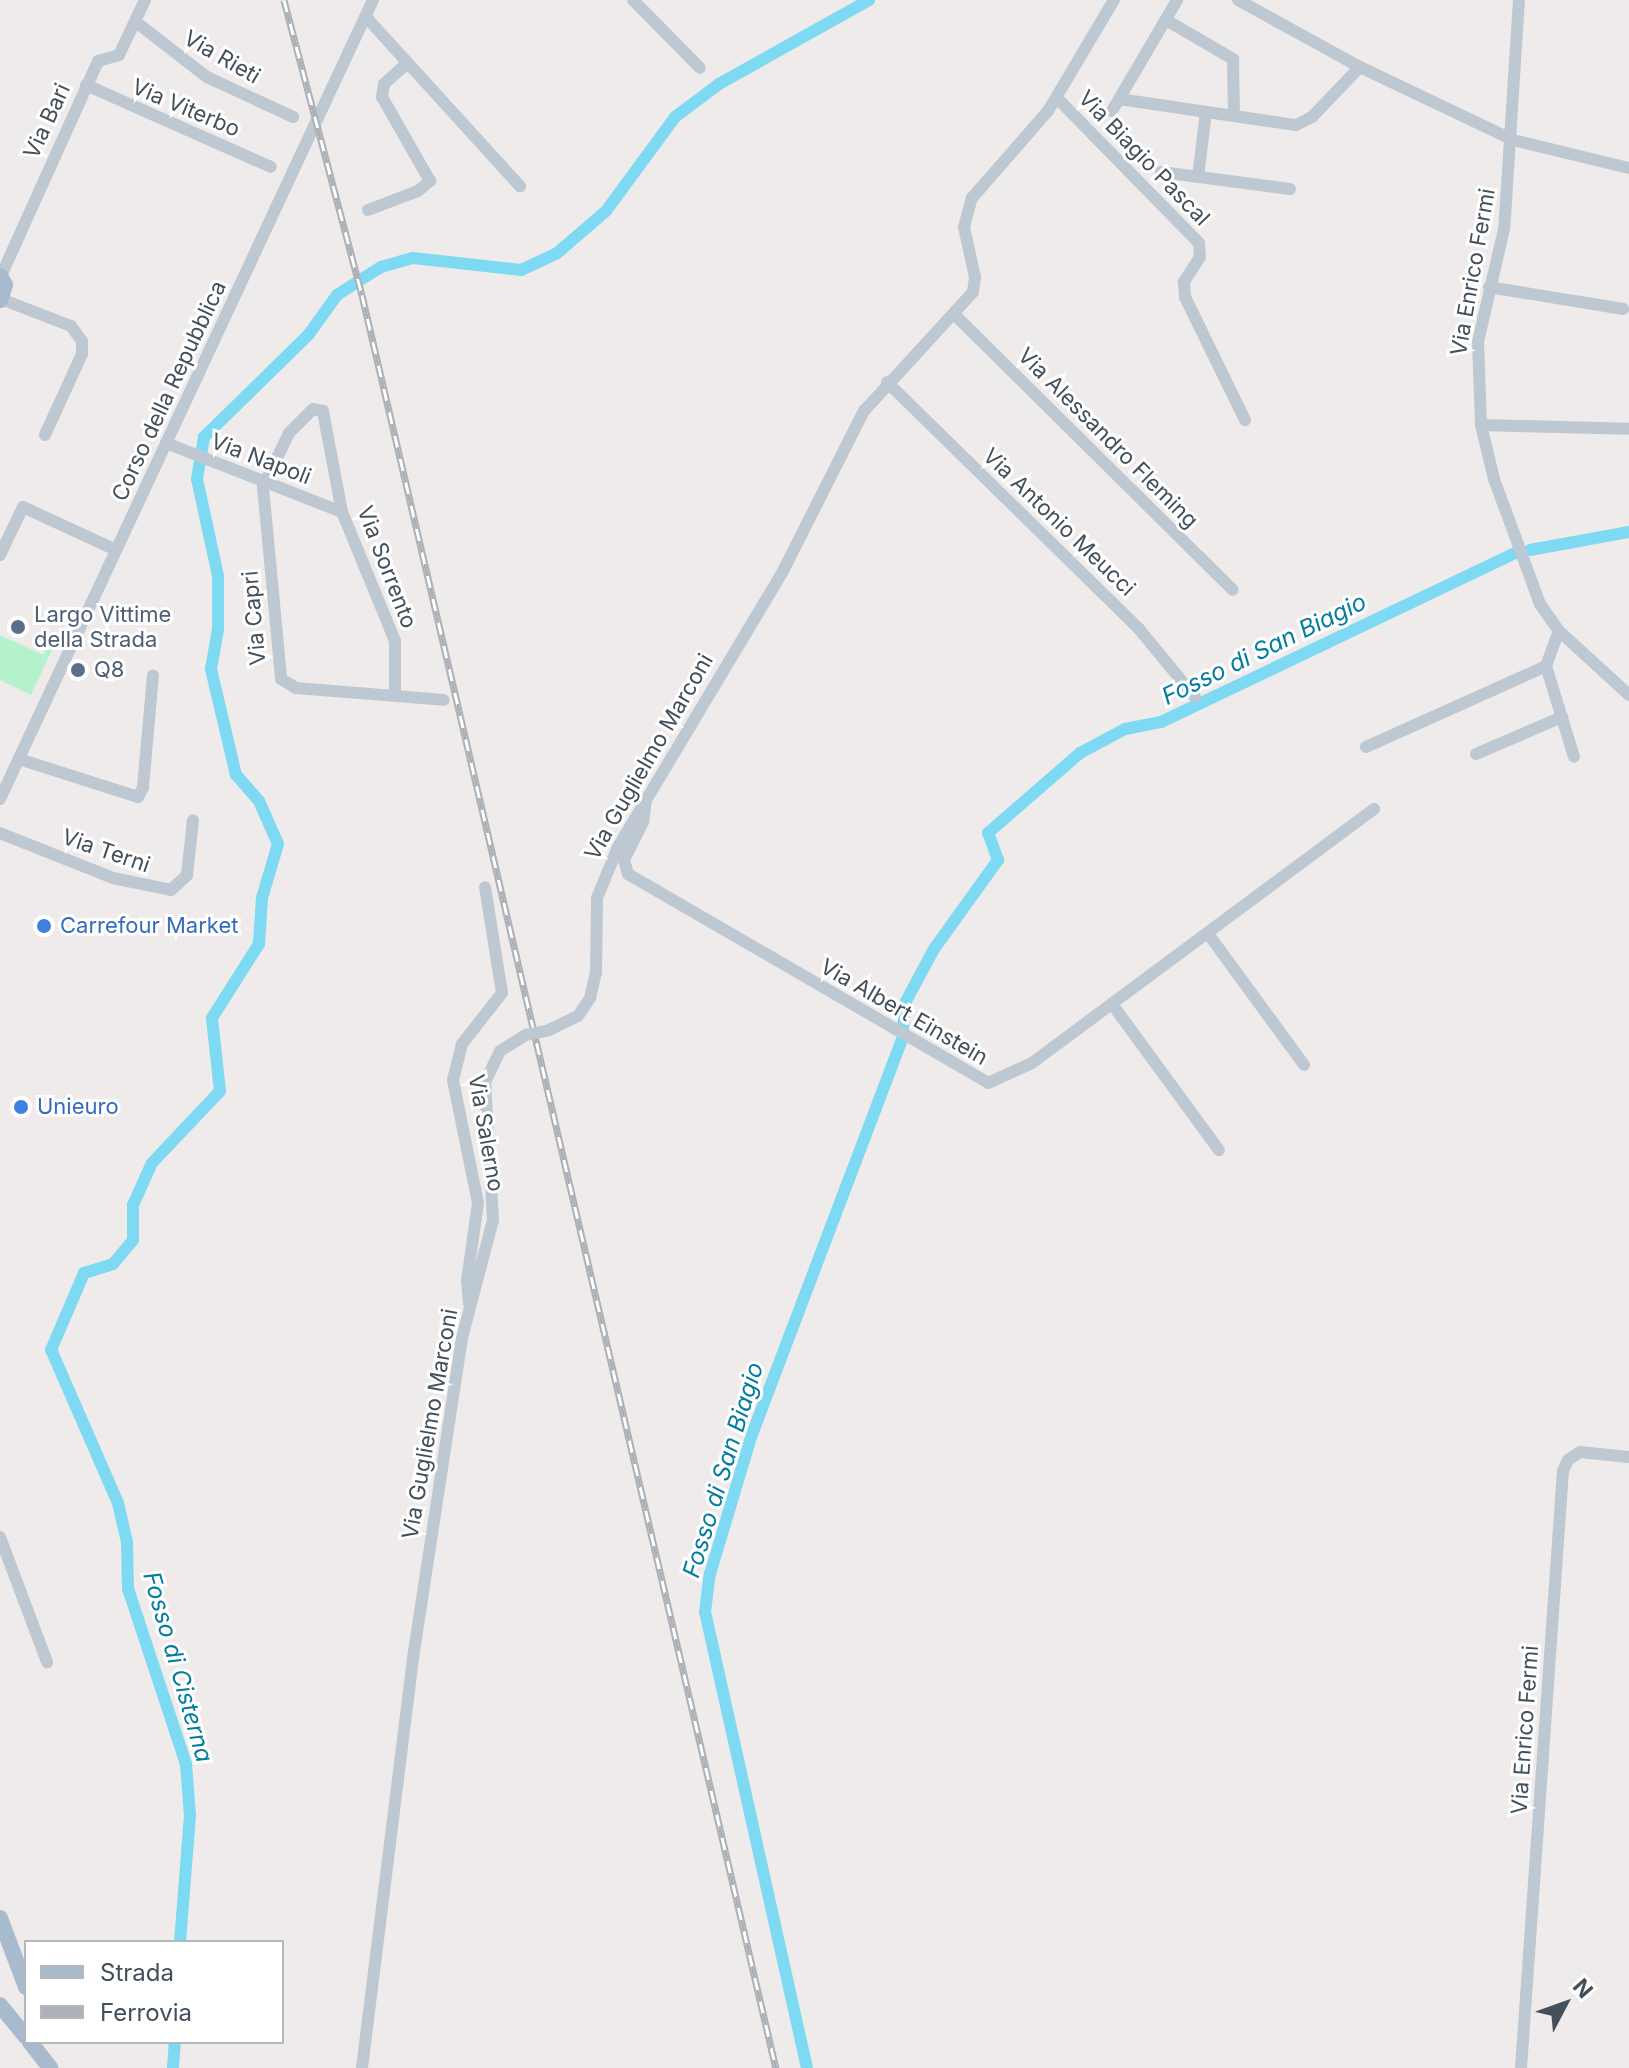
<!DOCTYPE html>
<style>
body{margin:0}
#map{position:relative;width:1629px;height:2068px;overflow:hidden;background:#efebeb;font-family:Inter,sans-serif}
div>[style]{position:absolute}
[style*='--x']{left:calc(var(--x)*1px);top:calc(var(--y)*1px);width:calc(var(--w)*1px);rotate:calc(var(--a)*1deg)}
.green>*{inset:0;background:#b4f2cc}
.canal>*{height:12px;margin:-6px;padding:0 6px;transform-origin:6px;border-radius:6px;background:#7ed9f2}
.minor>*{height:12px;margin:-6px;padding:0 6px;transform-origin:6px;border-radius:6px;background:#bdc8d3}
.major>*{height:16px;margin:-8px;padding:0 8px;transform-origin:8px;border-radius:8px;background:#a8bbce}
.rail>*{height:7px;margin-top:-3.5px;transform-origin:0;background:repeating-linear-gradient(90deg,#fff 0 12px,#adb1b7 0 24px);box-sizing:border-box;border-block:2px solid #adb1b7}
.minor-bridge>*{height:12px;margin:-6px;padding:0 6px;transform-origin:6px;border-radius:6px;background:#bdc8d3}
.dots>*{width:22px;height:22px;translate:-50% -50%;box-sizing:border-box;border:4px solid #fff;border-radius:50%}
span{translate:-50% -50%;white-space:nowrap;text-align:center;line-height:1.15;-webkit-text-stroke:6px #fff;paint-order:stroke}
.street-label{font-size:22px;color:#434f5a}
.service-label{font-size:22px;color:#4e5e75}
.left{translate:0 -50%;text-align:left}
.shop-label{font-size:22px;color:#366cbe}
.water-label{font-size:24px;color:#037d9f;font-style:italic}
.legend{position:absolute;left:24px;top:1940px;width:260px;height:104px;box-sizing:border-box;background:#fff;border:2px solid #b4b9bd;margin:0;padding:10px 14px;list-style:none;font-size:24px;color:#434f5a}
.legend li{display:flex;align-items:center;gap:16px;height:40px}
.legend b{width:40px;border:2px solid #b4b9bd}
.north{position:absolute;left:1525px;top:1964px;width:80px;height:80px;-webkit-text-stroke:6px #fff;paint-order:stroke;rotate:49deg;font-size:22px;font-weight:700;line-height:32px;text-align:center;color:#434f5a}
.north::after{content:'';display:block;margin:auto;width:28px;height:36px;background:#434f5a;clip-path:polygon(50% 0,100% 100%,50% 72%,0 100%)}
</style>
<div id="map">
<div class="green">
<div style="clip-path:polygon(0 635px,43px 655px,47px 648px,52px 650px,31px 695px,0 680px)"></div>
</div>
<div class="canal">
<div style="--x:1530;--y:550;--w:101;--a:-10.3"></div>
<div style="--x:903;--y:1028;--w:25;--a:-85"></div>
<div style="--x:905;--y:1003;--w:61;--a:-61.8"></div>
<div style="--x:934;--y:949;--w:110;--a:-54.3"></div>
<div style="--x:998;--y:860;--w:29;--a:-110"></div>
<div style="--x:988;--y:833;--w:122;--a:-41"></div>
<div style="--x:1080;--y:753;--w:51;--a:-28.1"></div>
<div style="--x:1125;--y:729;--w:37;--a:-11"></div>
<div style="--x:1161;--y:722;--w:395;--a:-25.5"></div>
<div style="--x:180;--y:1942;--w:126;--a:-85.5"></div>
<div style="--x:190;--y:1816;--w:52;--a:-94.4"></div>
<div style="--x:186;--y:1764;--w:184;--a:-108.3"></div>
<div style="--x:128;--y:1589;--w:47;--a:-91.2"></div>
<div style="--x:127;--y:1542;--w:40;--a:-103"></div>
<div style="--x:118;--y:1503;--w:167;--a:-113.6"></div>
<div style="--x:51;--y:1350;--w:84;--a:-66.8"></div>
<div style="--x:84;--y:1273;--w:30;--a:-17"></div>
<div style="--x:113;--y:1264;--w:31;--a:-50"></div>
<div style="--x:133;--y:1240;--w:35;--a:-90"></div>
<div style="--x:133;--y:1205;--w:46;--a:-65.7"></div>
<div style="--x:152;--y:1163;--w:99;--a:-46.6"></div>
<div style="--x:220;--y:1091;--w:73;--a:-96.3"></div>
<div style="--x:212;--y:1018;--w:88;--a:-57.6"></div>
<div style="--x:259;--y:944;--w:46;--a:-86.3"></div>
<div style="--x:262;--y:898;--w:56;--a:-73.5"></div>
<div style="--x:278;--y:844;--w:47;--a:-113.8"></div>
<div style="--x:259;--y:801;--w:35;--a:-131"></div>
<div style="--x:236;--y:775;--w:109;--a:-103.3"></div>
<div style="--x:211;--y:669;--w:40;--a:-80"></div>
<div style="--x:218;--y:630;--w:54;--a:-90"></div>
<div style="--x:218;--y:576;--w:99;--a:-102.2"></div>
<div style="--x:197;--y:479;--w:43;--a:-80.5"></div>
<div style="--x:204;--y:437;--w:147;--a:-44.4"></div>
<div style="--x:309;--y:334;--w:48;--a:-54.3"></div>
<div style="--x:337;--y:295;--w:52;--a:-32.5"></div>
<div style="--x:381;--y:267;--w:33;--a:-16"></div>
<div style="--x:413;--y:258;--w:109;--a:6.3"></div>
<div style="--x:521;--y:270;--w:38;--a:-25"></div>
<div style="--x:556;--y:254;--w:66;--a:-40.7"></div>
<div style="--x:606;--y:211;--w:117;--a:-53.7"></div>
<div style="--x:675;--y:117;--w:55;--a:-36.9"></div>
<div style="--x:719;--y:84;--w:172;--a:-29.2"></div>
<div style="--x:173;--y:2068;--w:26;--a:-86"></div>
<div style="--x:807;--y:2068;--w:467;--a:-102.6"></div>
<div style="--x:705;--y:1612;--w:38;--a:-83"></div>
<div style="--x:710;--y:1574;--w:143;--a:-73.3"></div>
<div style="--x:751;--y:1437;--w:425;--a:-69.2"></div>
</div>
<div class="minor">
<div style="--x:633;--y:0;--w:95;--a:45.4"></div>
<div style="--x:1238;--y:0;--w:139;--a:28.8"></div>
<div style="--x:1360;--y:67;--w:170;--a:25.5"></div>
<div style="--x:1513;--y:140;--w:119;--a:13.6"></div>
<div style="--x:1519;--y:0;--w:229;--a:93.7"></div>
<div style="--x:1504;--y:229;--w:116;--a:103"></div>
<div style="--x:1478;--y:342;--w:83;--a:87.9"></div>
<div style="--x:1481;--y:425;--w:56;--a:76.5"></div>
<div style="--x:1494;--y:479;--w:133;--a:69.8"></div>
<div style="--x:1540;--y:604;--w:33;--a:55"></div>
<div style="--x:1559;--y:631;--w:95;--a:42.4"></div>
<div style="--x:366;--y:17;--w:229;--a:47.7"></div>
<div style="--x:1166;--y:20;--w:78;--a:30.2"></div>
<div style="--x:1233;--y:59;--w:57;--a:89"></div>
<div style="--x:136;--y:22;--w:90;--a:37.8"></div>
<div style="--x:207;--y:77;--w:95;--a:24.9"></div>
<div style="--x:86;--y:85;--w:202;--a:23.9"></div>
<div style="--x:1057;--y:98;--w:203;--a:45.6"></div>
<div style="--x:1199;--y:243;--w:14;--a:86"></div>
<div style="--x:1200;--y:257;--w:30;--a:123"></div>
<div style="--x:1184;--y:282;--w:15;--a:86"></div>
<div style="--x:1185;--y:297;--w:137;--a:64"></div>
<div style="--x:1119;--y:99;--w:179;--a:8.4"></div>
<div style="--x:1296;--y:125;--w:18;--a:-27"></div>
<div style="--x:1312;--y:117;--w:69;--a:-46.2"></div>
<div style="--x:1112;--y:111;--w:129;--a:-59.6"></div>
<div style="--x:1161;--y:172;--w:130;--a:7.5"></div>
<div style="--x:1198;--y:177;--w:65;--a:-83"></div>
<div style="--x:368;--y:210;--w:53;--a:-20.8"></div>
<div style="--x:418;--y:191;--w:16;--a:-40"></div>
<div style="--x:430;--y:181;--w:97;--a:-119.7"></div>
<div style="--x:382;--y:97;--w:13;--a:-81"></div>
<div style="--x:384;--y:84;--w:31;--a:-42"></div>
<div style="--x:1;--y:276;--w:236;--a:-65.7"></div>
<div style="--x:98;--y:61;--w:22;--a:-16"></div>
<div style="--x:119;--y:55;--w:61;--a:-64.7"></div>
<div style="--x:1489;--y:287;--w:136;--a:9.3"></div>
<div style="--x:1;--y:299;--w:75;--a:21.1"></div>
<div style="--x:71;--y:326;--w:19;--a:54"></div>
<div style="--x:82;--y:341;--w:13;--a:90"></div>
<div style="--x:82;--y:354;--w:89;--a:114.6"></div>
<div style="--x:954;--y:314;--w:392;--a:44.7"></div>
<div style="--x:887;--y:382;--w:353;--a:44.4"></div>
<div style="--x:1139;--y:629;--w:88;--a:50.5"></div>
<div style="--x:1481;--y:425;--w:148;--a:1.5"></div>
<div style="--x:166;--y:443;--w:189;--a:21.4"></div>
<div style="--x:0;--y:555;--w:53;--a:-64.4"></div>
<div style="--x:23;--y:507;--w:102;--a:24.8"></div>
<div style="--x:1546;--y:666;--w:95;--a:72.9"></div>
<div style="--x:395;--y:693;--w:52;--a:-90"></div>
<div style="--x:395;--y:641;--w:139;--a:-112.3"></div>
<div style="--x:342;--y:512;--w:103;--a:-100.7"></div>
<div style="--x:323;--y:411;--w:10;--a:-169"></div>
<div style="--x:313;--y:409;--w:34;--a:135"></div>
<div style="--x:289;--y:433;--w:60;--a:115.7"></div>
<div style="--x:263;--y:487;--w:193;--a:84.6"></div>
<div style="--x:281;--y:679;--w:17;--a:31"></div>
<div style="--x:296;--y:688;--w:148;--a:4.6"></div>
<div style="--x:1366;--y:747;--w:197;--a:-24.2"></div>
<div style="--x:1546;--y:666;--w:37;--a:-70"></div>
<div style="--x:1476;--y:754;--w:94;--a:-23.3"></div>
<div style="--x:19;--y:759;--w:125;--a:17.7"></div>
<div style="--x:138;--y:797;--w:11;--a:-63"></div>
<div style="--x:143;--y:787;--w:112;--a:-84.9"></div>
<div style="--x:0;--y:799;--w:882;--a:-64.98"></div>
<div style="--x:646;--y:799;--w:23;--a:97"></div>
<div style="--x:643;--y:822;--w:42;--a:116.6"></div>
<div style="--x:624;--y:860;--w:15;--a:74"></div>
<div style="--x:628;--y:874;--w:416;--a:30.1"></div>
<div style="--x:988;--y:1083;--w:48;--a:-24.4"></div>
<div style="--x:1032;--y:1063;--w:426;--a:-36.6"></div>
<div style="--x:0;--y:833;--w:122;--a:21.7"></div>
<div style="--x:113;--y:878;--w:59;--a:11.7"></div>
<div style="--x:171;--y:890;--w:22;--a:-43"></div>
<div style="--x:187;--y:875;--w:55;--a:-83.8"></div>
<div style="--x:1209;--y:935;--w:161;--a:53.8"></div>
<div style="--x:1112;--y:1004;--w:181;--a:53.8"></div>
<div style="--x:549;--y:1030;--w:32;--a:-26"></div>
<div style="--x:578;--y:1016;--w:22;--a:-56"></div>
<div style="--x:590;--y:998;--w:26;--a:-77"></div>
<div style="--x:596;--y:973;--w:75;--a:-89.2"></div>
<div style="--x:597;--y:898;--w:55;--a:-67.6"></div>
<div style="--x:618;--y:847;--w:319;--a:-59.1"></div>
<div style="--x:782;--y:573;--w:182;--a:-63.2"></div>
<div style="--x:864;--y:411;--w:161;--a:-47.5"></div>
<div style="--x:973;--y:292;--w:15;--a:-82"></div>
<div style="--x:975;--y:277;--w:51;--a:-102.4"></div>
<div style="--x:964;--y:227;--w:30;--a:-75"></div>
<div style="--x:972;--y:198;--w:116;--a:-48.9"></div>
<div style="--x:1048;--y:111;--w:129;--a:-59.3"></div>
<div style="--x:469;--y:1304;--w:23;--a:-95"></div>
<div style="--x:467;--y:1281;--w:79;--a:-82"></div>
<div style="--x:478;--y:1203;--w:126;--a:-101.5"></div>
<div style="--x:453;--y:1080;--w:37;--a:-76"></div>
<div style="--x:462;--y:1044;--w:65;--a:-51.9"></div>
<div style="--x:502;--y:993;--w:107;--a:-99.1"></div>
<div style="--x:0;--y:1537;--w:134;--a:69.4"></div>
<div style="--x:362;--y:2068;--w:413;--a:-82.9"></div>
<div style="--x:413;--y:1658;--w:324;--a:-81.3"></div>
<div style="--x:462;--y:1338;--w:122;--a:-75.3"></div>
<div style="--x:493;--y:1220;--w:138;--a:-93.3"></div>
<div style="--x:485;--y:1082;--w:34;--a:-64"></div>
<div style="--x:500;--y:1051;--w:31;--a:-32"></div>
<div style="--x:1521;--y:2068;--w:598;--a:-85.98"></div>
<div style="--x:1563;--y:1471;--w:12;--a:-66"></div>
<div style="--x:1568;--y:1460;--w:14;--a:-34"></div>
<div style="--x:1580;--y:1452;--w:49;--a:5.8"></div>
</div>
<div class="major">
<div style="--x:0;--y:276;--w:10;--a:61"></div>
<div style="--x:5;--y:285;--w:16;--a:108"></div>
<div style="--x:0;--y:1918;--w:74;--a:69.4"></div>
<div style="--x:0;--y:2005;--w:41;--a:50.9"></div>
<div style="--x:30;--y:2042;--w:33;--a:52"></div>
</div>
<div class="rail">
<div style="--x:284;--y:0;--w:305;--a:75.2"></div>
<div style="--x:362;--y:295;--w:1821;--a:76.86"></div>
</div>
<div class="minor-bridge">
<div style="--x:526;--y:1035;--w:24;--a:-12"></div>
</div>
<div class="dots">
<div style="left:18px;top:627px;background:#5c6f8a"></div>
<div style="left:78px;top:670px;background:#5c6f8a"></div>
<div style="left:44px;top:926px;background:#3f7fe0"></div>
<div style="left:21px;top:1107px;background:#3f7fe0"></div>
</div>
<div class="street-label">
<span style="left:222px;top:57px;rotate:30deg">Via Rieti</span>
<span style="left:186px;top:108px;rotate:23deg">Via Viterbo</span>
<span style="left:47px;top:121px;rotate:-65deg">Via Bari</span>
<span style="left:1144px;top:158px;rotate:46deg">Via Biagio Pascal</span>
<span style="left:1473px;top:272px;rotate:-80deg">Via Enrico Fermi</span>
<span style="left:169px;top:391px;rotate:-65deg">Corso della Repubblica</span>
<span style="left:1108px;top:438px;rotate:45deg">Via Alessandro Fleming</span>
<span style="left:261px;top:459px;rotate:21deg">Via Napoli</span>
<span style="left:1059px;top:522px;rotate:44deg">Via Antonio Meucci</span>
<span style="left:387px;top:567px;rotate:69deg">Via Sorrento</span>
<span style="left:254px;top:618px;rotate:-95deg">Via Capri</span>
<span style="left:649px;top:757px;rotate:-60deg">Via Guglielmo Marconi</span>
<span style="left:106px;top:851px;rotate:19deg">Via Terni</span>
<span style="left:904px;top:1012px;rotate:30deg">Via Albert Einstein</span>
<span style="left:486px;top:1133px;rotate:80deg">Via Salerno</span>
<span style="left:430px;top:1424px;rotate:-80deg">Via Guglielmo Marconi</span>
<span style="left:1525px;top:1730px;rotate:-86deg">Via Enrico Fermi</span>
</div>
<div class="service-label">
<span class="left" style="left:34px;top:627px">Largo Vittime<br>della Strada</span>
<span class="left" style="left:94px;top:670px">Q8</span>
</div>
<div class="shop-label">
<span class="left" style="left:60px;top:926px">Carrefour Market</span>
<span class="left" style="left:37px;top:1107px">Unieuro</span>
</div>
<div class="water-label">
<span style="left:1264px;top:649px;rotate:-26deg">Fosso di San Biagio</span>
<span style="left:723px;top:1470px;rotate:-73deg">Fosso di San Biagio</span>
<span style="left:178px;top:1667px;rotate:74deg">Fosso di Cisterna</span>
</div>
<ul class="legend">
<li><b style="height:10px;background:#a8bbce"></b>Strada</li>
<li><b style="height:10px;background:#adb1b7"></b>Ferrovia</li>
</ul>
<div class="north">N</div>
</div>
